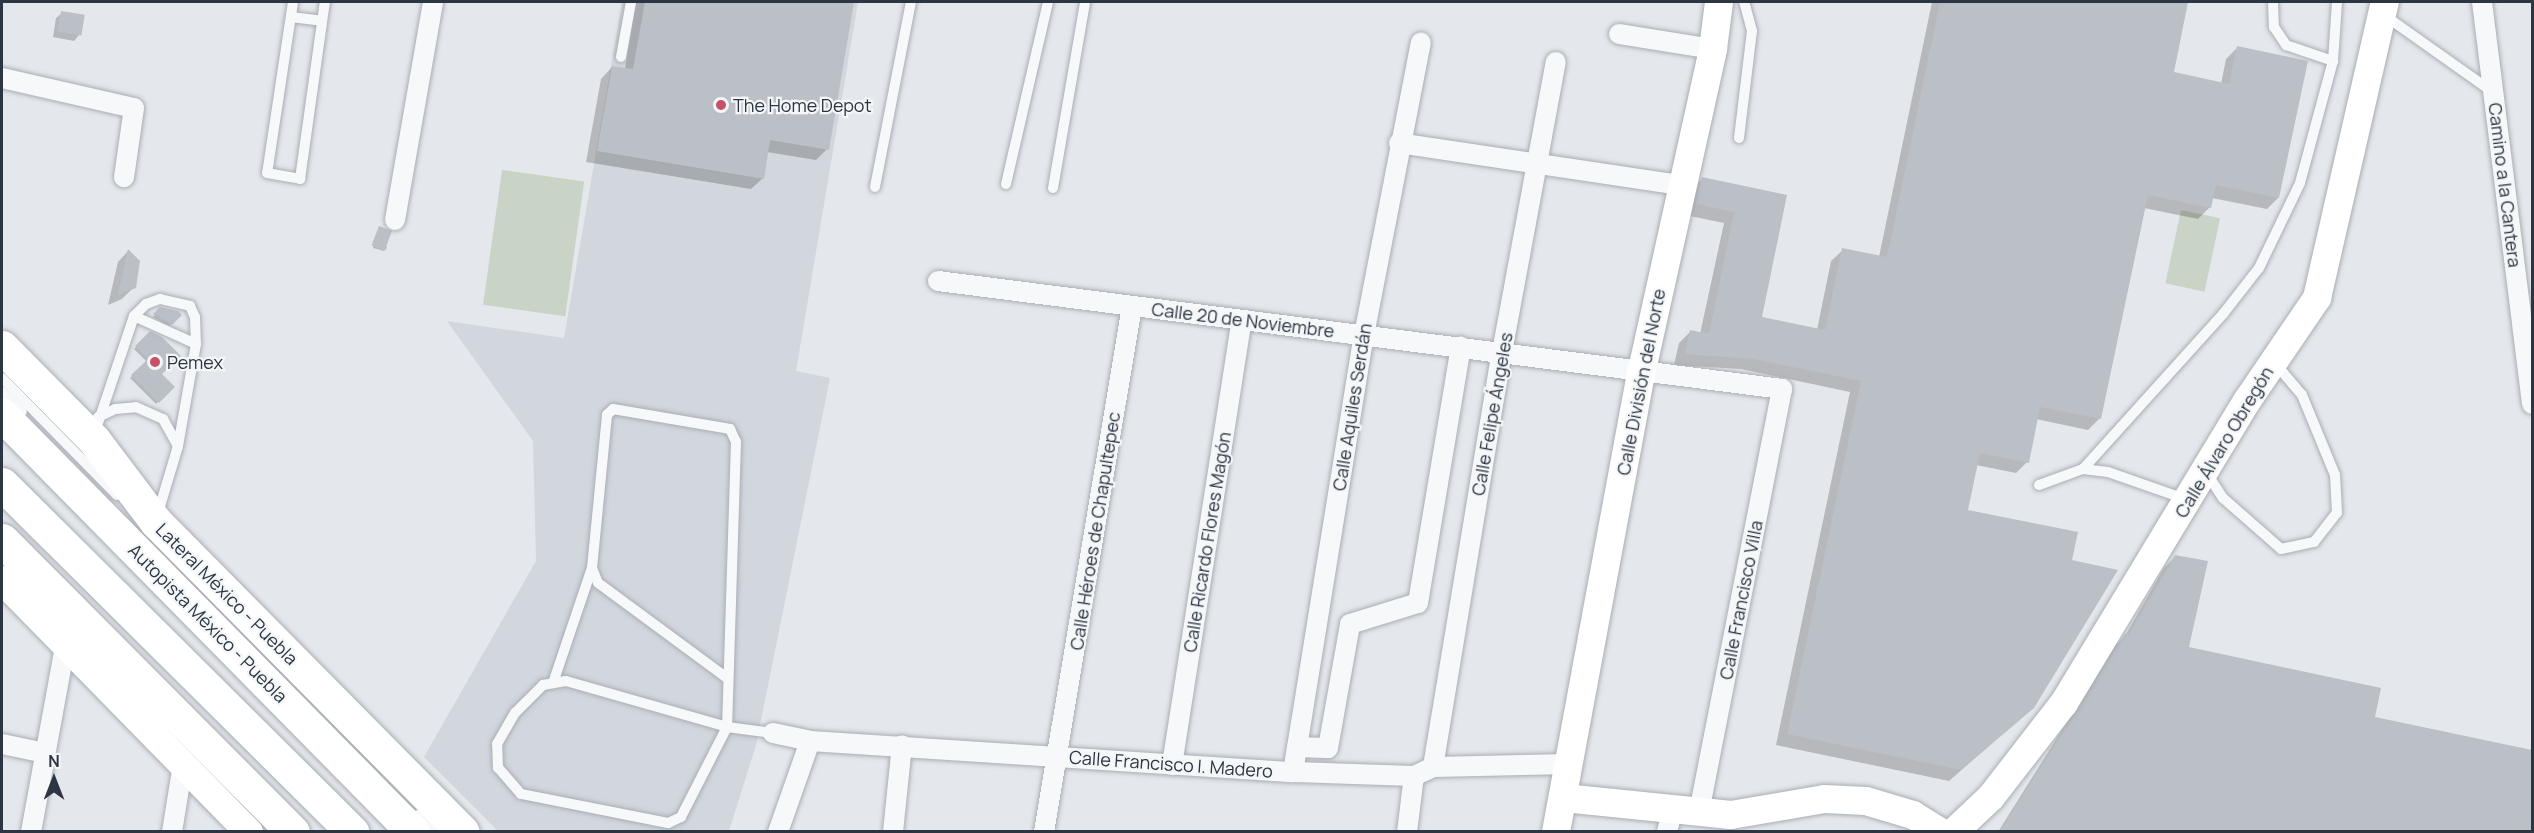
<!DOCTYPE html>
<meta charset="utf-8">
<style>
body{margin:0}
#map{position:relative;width:2534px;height:833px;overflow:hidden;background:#e4e7eb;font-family:Manrope,sans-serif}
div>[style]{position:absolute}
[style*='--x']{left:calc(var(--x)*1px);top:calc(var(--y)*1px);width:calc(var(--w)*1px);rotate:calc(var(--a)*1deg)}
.built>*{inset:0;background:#d2d6dd}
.green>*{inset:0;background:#cad4c6;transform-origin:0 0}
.shadow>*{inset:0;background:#0003}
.building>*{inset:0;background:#bbc0c7;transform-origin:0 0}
.roads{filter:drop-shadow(0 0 2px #a9aeb5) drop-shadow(0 0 2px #a9aeb5)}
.lane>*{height:10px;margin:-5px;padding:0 5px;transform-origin:5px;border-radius:5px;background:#f7f8f9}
.street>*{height:20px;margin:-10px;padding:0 10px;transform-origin:10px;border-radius:10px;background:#f7f8f9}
.secondary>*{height:28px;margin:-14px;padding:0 14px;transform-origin:14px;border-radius:14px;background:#fff}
.highway>*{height:33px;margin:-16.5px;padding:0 16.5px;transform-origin:16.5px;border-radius:16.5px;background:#fff}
.dots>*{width:16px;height:16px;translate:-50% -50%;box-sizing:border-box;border:3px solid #f4f6f8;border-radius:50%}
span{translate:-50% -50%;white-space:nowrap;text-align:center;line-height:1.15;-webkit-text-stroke:4.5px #f4f6f8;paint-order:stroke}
.poi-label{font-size:18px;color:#2c3542}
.left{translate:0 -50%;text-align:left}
.street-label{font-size:18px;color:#2c3542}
.frame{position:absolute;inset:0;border:3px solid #2c3542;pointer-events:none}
.north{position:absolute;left:24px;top:749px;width:60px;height:60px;-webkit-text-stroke:4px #f4f6f8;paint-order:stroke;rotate:0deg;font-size:16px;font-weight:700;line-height:24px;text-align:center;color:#2c3542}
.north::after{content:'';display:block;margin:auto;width:21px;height:27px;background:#2c3542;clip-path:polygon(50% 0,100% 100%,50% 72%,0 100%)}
</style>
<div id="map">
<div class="built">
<div style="clip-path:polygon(622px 2px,858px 2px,796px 371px,830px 378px,756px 745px,729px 831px,498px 831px,424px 757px,536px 561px,533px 441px,447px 321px,564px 338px)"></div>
</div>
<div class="green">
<div style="left:502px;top:170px;width:83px;height:136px;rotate:8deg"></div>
<div style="left:2181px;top:210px;width:40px;height:75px;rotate:12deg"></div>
</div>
<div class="shadow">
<div style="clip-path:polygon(636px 2px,852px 2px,827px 149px,816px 160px,767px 152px,763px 178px,751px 189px,586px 162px,601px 79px,612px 67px,625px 69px)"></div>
<div style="clip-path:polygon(1932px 2px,2187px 2px,2172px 73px,2221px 84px,2226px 59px,2237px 48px,2278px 198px,2267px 209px,2212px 198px,2210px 207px,2198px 219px,2144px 208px,2099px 419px,2088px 430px,2036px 419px,2027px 462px,2016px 473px,1976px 465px,1966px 511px,2033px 707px,1949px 781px,1776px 745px,1850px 392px,1741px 369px,1674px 365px,1679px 343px,1690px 332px,1700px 334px,1724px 223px,1685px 215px,1691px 190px,1702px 179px,1785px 196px,1760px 318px,1817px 330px,1831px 261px,1843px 250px,1879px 257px)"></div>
<div style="clip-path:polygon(62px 13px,79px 35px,74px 41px,53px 37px,56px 18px)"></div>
<div style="clip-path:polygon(379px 227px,387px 248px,384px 251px,373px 248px)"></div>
<div style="clip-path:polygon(128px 251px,134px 287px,122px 299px,108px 305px,118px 262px)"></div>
<div style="clip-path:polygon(161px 309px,179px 316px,169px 326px,153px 317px)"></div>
<div style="clip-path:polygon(150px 333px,160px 374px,173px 387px,156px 404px,130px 378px,147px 362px,134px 349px)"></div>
<div style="clip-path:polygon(2176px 556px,2188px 648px,2373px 718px,2532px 751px,2532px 832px,1998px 832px,2114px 647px,2125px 636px,2164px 568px)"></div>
</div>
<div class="building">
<div style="clip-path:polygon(645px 2px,854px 2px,829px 150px,770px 140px,764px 179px,597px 151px,612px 66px,633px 69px)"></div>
<div style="clip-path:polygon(1940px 2px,2188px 2px,2174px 72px,2229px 84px,2237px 46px,2308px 61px,2279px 198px,2216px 185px,2211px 208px,2148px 195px,2101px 419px,2040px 407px,2029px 463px,1980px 453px,1968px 510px,2078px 532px,2072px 560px,2118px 570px,2034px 708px,1961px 770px,1787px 734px,1861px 381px,1753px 359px,1685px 354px,1690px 330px,1709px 334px,1734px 212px,1696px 204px,1702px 177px,1787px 195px,1762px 317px,1825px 330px,1842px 248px,1887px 257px)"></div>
<div style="left:61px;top:11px;width:24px;height:21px;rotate:9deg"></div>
<div style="left:379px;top:226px;width:14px;height:21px;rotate:21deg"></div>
<div style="clip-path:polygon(128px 249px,140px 261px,136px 288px,118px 295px)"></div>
<div style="clip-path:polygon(160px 307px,178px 311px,182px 315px,172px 325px,153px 314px)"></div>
<div style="clip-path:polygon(150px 331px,162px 337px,181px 356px,162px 374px,175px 387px,159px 403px,131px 375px,148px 359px,135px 346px)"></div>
<div style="clip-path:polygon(2175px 555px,2208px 561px,2189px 647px,2381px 688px,2375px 717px,2532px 750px,2532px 831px,2000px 831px,2125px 634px,2129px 634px)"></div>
</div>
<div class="roads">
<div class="lane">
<div style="--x:293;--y:2;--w:173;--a:98.6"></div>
<div style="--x:267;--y:173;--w:34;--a:10"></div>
<div style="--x:300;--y:179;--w:179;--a:-82"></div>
<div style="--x:2273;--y:2;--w:25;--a:88"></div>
<div style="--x:2274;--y:27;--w:22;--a:56"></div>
<div style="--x:2286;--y:45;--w:50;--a:18.8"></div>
<div style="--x:2384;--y:15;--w:135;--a:35.3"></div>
<div style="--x:291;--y:17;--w:31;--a:7"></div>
<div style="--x:621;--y:57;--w:56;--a:-79.7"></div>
<div style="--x:1739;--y:138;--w:108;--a:-83.1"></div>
<div style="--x:1752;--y:31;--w:30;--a:-105"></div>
<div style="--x:1006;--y:184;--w:187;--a:-77"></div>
<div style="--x:875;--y:187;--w:188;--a:-79"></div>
<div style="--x:1053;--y:188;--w:189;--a:-80.2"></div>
<div style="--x:134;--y:316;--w:68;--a:24.3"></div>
<div style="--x:2;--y:378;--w:164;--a:45.5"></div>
<div style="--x:2;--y:392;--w:28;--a:45"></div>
<div style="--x:98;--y:417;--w:19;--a:-25"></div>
<div style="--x:115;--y:409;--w:21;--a:-5"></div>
<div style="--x:136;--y:407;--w:30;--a:24"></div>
<div style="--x:163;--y:419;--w:31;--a:61"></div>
<div style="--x:95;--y:432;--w:122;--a:-71.4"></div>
<div style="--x:134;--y:316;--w:17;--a:-45"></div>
<div style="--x:146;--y:304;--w:15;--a:-20"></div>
<div style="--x:160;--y:299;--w:31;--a:13"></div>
<div style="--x:190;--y:306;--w:12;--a:66"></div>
<div style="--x:195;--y:317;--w:27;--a:88"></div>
<div style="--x:196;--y:344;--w:104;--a:100"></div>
<div style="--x:178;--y:446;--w:70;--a:106.6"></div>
<div style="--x:2083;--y:469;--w:209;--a:-47.9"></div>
<div style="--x:2223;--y:314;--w:58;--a:-52"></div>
<div style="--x:2259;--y:268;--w:94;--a:-64.2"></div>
<div style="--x:2300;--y:183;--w:126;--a:-74.9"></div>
<div style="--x:2333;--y:61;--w:59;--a:-86.1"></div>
<div style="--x:2206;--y:472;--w:31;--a:57"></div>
<div style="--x:2223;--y:498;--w:77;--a:41.3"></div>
<div style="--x:2281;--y:549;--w:34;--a:-12"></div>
<div style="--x:2314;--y:542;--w:37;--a:-52"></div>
<div style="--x:2337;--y:513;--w:38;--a:-93"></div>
<div style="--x:2335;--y:475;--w:87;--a:-112.4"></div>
<div style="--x:2302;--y:395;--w:42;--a:-130.2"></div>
<div style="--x:2039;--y:485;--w:47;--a:-20"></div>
<div style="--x:2083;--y:469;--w:25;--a:7"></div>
<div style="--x:2108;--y:472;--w:82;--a:19.3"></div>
<div style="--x:727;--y:678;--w:160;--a:-143.6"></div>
<div style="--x:598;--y:583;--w:16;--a:-112"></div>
<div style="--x:592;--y:568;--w:154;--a:-84.4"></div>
<div style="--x:607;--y:415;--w:8;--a:-45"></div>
<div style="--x:613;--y:409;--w:119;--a:9.7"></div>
<div style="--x:730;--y:429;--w:14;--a:65"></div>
<div style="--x:736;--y:442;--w:285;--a:91.8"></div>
<div style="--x:727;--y:727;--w:46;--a:7.4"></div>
<div style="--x:566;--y:681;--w:167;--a:15.9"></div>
<div style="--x:727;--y:727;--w:101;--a:117.1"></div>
<div style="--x:681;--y:817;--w:14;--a:155"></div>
<div style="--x:668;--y:823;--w:150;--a:-168.8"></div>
<div style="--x:521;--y:794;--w:35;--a:-131"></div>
<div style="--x:498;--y:768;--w:24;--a:-92"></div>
<div style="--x:497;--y:744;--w:36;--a:-60"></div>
<div style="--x:515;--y:713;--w:40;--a:-45"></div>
<div style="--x:543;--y:685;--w:23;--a:-10"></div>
<div style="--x:553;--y:683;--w:121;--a:-71.3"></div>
<div style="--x:418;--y:815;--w:23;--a:47"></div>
</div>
<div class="street">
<div style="--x:2482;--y:2;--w:405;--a:82.9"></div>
<div style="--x:1619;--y:34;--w:95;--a:9.1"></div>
<div style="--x:2;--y:78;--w:135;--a:12.8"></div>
<div style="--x:134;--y:108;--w:70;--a:98.2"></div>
<div style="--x:1399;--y:143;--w:285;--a:8.5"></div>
<div style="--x:395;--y:220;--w:221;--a:-80.1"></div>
<div style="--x:938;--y:281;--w:851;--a:7.29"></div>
<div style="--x:1782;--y:389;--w:430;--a:101.1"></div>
<div style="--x:773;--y:733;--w:38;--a:12"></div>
<div style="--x:810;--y:741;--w:484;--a:3.7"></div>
<div style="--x:1293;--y:772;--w:121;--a:1.9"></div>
<div style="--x:1414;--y:776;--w:21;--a:-25"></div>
<div style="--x:1433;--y:767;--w:135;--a:-1.3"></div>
<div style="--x:2;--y:744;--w:44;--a:11.8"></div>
<div style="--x:1297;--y:747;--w:31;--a:2"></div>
<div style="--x:1328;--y:748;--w:126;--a:-79.9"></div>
<div style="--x:1350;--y:624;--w:71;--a:-17.2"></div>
<div style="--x:1418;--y:603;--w:260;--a:-80.5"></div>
<div style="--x:1172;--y:765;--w:450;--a:-81.1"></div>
<div style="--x:1433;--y:767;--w:421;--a:-80.6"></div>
<div style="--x:1502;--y:352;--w:295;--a:-79.5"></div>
<div style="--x:1293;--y:772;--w:443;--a:-80.8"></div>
<div style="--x:1364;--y:335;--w:298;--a:-79"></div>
<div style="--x:31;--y:832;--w:189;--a:-79.6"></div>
<div style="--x:172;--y:832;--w:69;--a:-80.8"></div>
<div style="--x:778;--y:832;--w:96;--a:-70.6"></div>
<div style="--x:893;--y:832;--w:87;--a:-84.1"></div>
<div style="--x:1044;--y:832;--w:533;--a:-80.5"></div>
<div style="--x:1407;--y:832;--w:56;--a:-82.9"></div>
<div style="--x:1667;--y:832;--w:25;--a:-76"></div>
</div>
<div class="secondary">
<div style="--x:2;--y:580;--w:353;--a:45.6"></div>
<div style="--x:1564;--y:798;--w:168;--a:5.8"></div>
<div style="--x:1731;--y:815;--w:95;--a:-9.7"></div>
<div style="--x:1825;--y:799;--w:41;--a:2.8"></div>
<div style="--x:1866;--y:801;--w:49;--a:16.6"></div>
<div style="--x:1913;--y:815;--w:32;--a:32"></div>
<div style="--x:1556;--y:832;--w:470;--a:-79.5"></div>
<div style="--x:1642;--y:370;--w:329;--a:-77.5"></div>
<div style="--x:1713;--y:49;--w:47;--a:-82.7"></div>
<div style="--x:1954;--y:832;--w:51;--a:-43.4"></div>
<div style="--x:1991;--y:797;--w:119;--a:-52.2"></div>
<div style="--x:2064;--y:703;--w:353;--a:-58.8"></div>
<div style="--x:2247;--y:401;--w:125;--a:-55.8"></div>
<div style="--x:2317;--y:298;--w:304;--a:-77.1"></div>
</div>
<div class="highway">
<div style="--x:2;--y:347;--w:131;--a:45.3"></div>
<div style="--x:94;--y:440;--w:103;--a:52.9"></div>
<div style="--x:156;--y:522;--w:436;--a:45.3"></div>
<div style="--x:2;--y:415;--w:585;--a:45.42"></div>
<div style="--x:2;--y:484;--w:494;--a:44.8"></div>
<div style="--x:2;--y:540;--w:412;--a:45.1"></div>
</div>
</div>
<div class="dots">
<div style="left:721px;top:105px;background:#c75268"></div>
<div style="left:155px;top:362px;background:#c75268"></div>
</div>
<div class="poi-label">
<span class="left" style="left:733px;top:105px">The Home Depot</span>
<span class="left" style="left:167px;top:362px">Pemex</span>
</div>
<div class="street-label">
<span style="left:2505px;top:185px;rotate:83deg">Camino a la Cantera</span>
<span style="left:1243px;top:320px;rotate:7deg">Calle 20 de Noviembre</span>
<span style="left:1641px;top:382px;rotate:-79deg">Calle División del Norte</span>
<span style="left:1352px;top:407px;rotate:-81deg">Calle Aquiles Serdán</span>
<span style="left:1492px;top:414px;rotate:-80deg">Calle Felipe Ángeles</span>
<span style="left:2224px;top:442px;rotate:-59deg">Calle Álvaro Obregón</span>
<span style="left:1095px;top:531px;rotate:-81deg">Calle Héroes de Chapultepec</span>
<span style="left:1207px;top:542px;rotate:-81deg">Calle Ricardo Flores Magón</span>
<span style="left:227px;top:594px;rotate:45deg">Lateral México - Puebla</span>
<span style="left:1741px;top:600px;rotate:-79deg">Calle Francisco Villa</span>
<span style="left:208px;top:623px;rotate:45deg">Autopista México - Puebla</span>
<span style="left:1171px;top:764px;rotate:4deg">Calle Francisco I. Madero</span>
</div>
<div class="frame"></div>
<div class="north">N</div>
</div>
